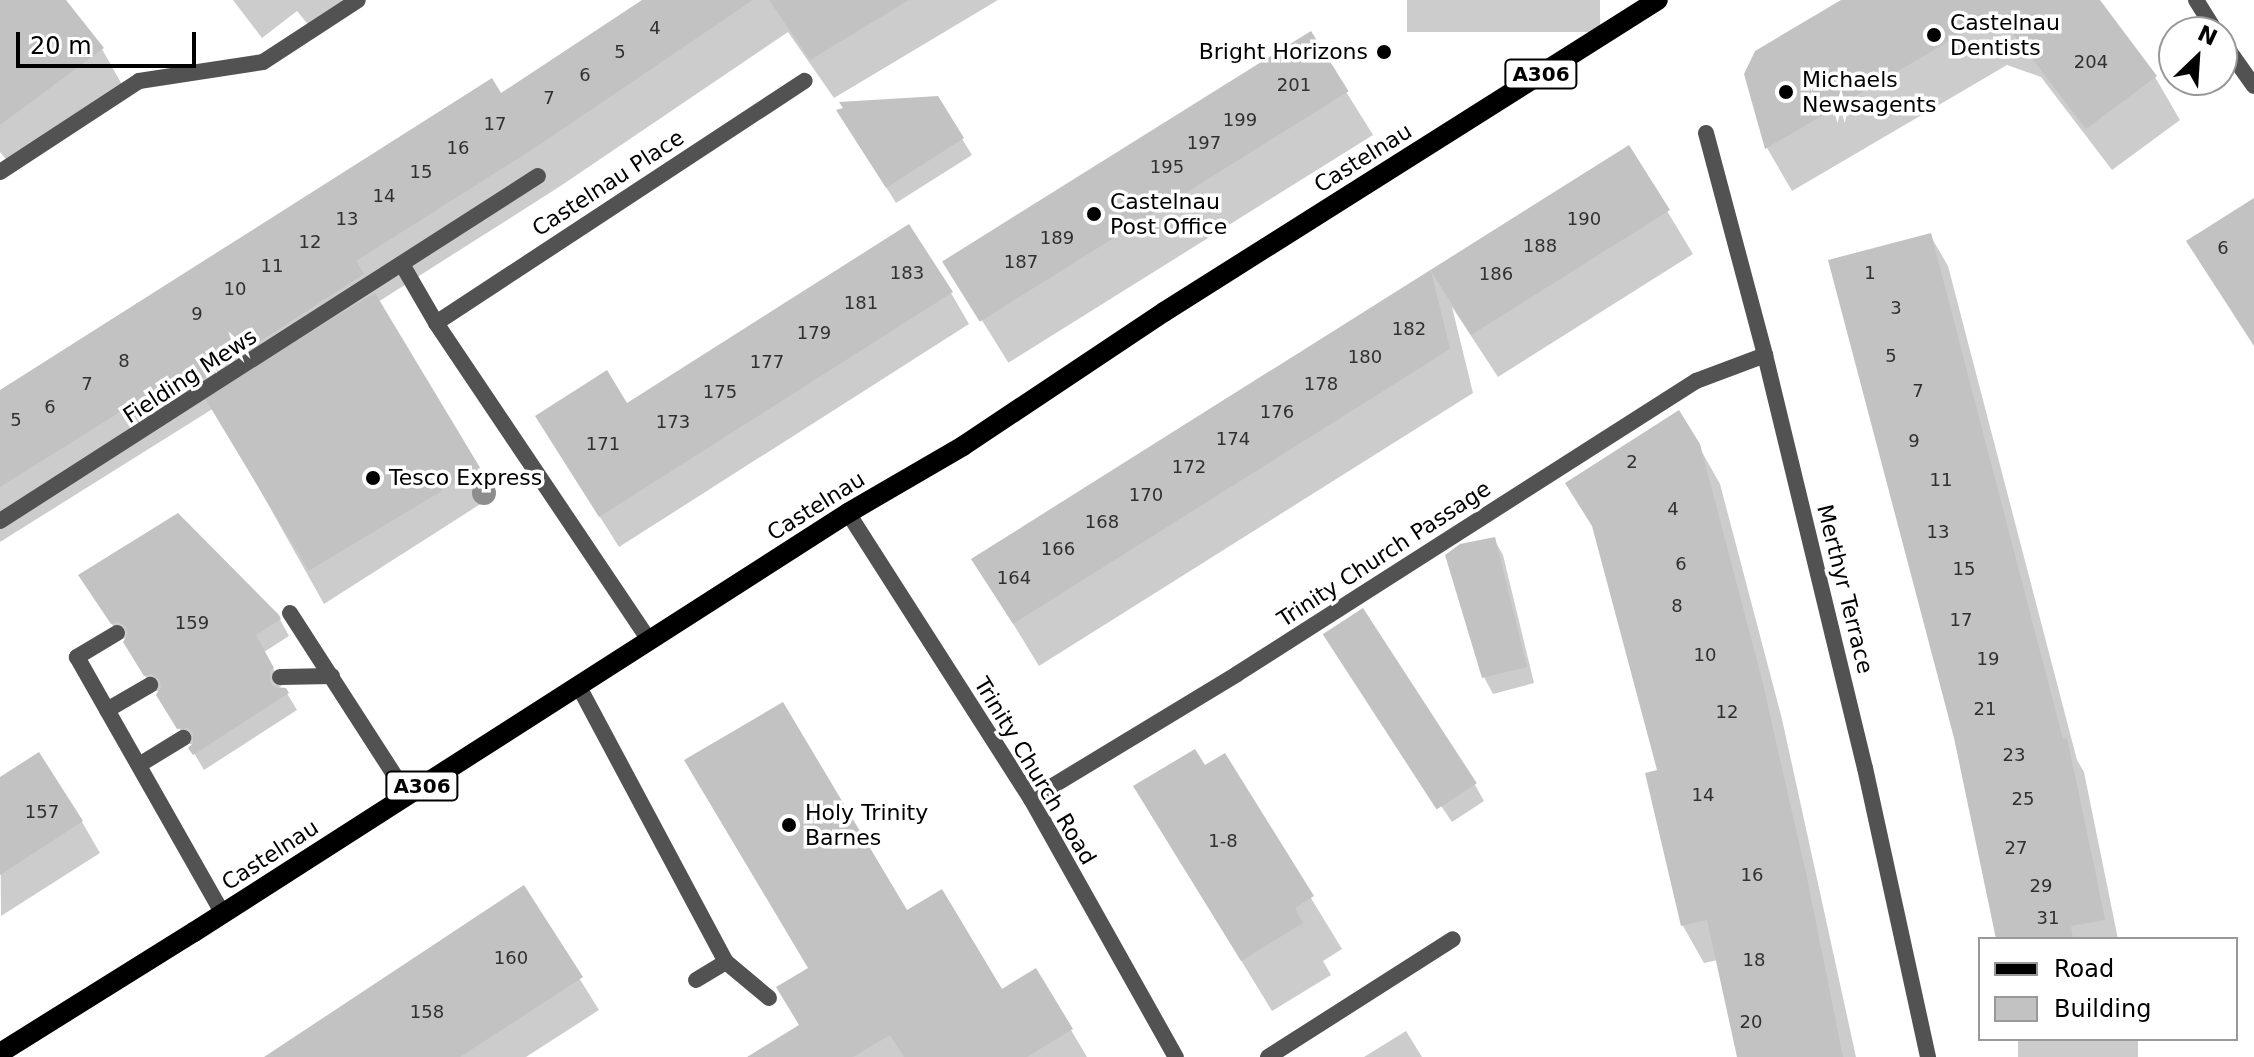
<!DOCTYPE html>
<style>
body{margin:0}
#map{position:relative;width:2254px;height:1057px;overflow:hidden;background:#fff;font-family:"DejaVu Sans",sans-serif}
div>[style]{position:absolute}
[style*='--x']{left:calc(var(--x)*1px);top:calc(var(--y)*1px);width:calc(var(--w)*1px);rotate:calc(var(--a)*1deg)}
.shadow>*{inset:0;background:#0003;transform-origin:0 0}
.building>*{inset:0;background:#c2c2c2;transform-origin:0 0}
.service>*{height:16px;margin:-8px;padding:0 8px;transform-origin:8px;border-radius:8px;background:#525252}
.minor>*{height:16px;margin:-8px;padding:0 8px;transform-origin:8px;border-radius:8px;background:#525252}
.primary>*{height:20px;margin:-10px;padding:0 10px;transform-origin:10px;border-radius:10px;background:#000}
.trees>*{width:24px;height:24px;margin:-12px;border-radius:50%;background:#8d8d8d}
.dots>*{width:22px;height:22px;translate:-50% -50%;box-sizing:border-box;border:4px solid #fff;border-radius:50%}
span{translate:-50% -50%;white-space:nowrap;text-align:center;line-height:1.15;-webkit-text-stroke:7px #fff;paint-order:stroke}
.number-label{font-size:18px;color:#303030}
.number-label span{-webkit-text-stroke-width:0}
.shield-label span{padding:2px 6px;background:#fff;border:2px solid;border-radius:6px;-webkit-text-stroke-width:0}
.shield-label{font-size:20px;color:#000;font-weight:700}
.poi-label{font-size:22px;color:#000}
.left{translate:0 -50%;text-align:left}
.right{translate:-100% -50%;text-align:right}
.street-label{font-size:22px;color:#000}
.legend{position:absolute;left:1978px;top:937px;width:260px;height:104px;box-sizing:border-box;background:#fff;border:2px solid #999;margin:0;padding:10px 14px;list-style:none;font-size:24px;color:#000}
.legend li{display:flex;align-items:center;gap:16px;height:40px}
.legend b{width:40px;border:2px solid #999}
.north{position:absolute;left:2158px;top:16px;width:80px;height:80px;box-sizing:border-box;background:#fff;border:2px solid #999;border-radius:50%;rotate:25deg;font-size:22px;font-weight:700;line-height:32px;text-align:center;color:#000}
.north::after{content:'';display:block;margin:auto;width:28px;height:36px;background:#000;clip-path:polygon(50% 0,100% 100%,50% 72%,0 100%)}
.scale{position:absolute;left:16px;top:32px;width:180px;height:36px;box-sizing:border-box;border:4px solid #000;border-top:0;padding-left:10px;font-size:24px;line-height:28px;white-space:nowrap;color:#000;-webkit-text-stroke:6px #fff;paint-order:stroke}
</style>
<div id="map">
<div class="shadow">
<div style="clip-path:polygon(0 0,63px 0,102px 49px,125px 90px,16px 171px,0 152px)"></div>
<div style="clip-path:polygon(233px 0,358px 0,315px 33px,297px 11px,262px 38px)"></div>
<div style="clip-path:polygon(643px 0,998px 0,834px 98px,788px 32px,559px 187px,378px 302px,493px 496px,324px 604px,214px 408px,0 542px,0 392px,501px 96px)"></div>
<div style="left:1407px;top:0;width:193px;height:32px"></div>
<div style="clip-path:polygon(1845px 0,2097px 0,2155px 77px,2180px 120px,2112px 170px,2041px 77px,2007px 65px,1792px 191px,1767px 148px,1746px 75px)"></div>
<div style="left:1310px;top:34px;width:119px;height:430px;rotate:58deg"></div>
<div style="clip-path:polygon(937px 98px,972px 155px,896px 203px,848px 126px)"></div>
<div style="clip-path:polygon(1629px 148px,1693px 254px,1498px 377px,1452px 307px,1473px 393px,1039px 666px,974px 560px)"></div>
<div style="clip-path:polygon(1930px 235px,1948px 266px,2077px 760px,2084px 772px,2118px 939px,1997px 939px)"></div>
<div style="clip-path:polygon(951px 293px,969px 324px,619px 547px,537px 417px,627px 406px)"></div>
<div style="clip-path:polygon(1698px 445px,1720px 484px,1782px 719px,1856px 1057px,1739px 1057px,1718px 960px,1704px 963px,1683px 926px,1648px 774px,1660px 772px)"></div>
<div style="clip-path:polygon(1494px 539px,1503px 555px,1534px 683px,1493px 694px,1484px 677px)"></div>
<div style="clip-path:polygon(90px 592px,278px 616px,289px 636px,264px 652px,282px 685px,278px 689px,285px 690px,297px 710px,204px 770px,191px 748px,194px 744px,188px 744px,159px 691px,155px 691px,134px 659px,128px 638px,122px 639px)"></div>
<div style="clip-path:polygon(1334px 649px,1475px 785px,1484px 801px,1452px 822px)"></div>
<div style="clip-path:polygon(1224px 755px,1342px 949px,1323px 961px,1331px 975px,1272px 1011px,1135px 787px,1205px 767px)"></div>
<div style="clip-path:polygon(0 780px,82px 822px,100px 853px,1px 916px)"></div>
<div style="clip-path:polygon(523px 888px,599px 1010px,526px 1057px,268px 1057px)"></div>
<div style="clip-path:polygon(907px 913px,1001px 992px,1036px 971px,1087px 1057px,751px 1057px,801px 1026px)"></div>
<div style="clip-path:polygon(1406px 1031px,1422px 1057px,1364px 1057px)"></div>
<div style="left:2018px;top:1039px;width:120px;height:18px"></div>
</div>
<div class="building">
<div style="clip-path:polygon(0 0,66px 0,104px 48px,0 125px)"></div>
<div style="clip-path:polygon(642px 0,753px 0,536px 147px,356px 261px,364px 274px,197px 382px,189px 369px,0 487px,0 390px,492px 78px,501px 93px)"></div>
<div style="clip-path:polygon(769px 0,909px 0,810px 60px)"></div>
<div style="clip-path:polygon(1841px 0,2100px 0,2157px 76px,2086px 129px,1997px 13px,1765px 149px,1744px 74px,1755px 51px)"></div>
<div style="left:1311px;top:31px;width:71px;height:435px;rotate:58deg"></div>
<div style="clip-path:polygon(938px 96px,964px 138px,886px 188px,836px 110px,843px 108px,839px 102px)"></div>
<div style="clip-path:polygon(1629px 145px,1670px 210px,1471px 335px,1431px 271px,1450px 349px,1013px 624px,971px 559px)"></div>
<div style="clip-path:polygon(2254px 198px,2254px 346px,2186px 241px)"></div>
<div style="clip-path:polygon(909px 224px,953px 292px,599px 517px,535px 416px,607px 370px,627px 403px)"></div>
<div style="clip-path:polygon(1931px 233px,2063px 739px,2067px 738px,2095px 870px,2105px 920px,2071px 926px,2073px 939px,1996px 939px,1954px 738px,1828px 260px)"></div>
<div style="left:375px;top:293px;width:204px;height:200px;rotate:59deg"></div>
<div style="clip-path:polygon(1679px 410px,1700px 444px,1762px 680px,1807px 878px,1843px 1057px,1737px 1057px,1707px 920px,1681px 926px,1645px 773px,1657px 770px,1592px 526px,1565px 483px)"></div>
<div style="clip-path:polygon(178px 513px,279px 615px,281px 619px,256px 635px,274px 668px,270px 672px,270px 682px,275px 687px,286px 688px,289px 693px,193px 755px,188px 748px,193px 743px,193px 733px,188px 728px,177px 729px,156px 695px,161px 686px,159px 679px,151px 674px,144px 676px,123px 642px,128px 634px,126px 627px,118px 622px,111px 624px,78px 575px)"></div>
<div style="clip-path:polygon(1495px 537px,1527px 667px,1482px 678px,1445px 555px,1460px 544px)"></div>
<div style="left:1363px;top:608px;width:209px;height:48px;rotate:57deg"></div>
<div style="clip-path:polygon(783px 702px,907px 910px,942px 889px,1002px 989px,1036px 968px,1073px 1029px,1027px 1057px,904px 1057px,890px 1035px,853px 1057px,747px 1057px,799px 1025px,776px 987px,808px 968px,684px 760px)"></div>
<div style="clip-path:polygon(1195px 749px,1205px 765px,1225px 753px,1314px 896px,1295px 908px,1303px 923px,1241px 961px,1133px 786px)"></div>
<div style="clip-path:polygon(39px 752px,83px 821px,0 875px,0 777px)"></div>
<div style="clip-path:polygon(524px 885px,583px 977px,460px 1057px,264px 1057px)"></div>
</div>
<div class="service">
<div style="--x:0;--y:172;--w:166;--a:-33.2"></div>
<div style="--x:139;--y:81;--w:125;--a:-8.7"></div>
<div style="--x:290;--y:613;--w:218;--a:57.2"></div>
<div style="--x:117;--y:633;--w:47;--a:149"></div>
<div style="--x:77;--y:657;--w:296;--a:60.4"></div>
<div style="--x:280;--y:677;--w:52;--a:-1.1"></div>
<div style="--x:578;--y:685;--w:314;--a:61.9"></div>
<div style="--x:726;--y:962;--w:56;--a:39.9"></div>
<div style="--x:107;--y:710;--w:50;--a:-30.2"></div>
<div style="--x:139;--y:765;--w:52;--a:-31.5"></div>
<div style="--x:1031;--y:799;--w:241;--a:-31.2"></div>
<div style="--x:1237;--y:674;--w:545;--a:-32.55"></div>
<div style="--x:1696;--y:381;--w:74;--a:-20.6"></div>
<div style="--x:696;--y:980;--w:35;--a:-31"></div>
<div style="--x:1268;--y:1057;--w:219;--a:-32.5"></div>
</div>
<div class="minor">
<div style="--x:2196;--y:0;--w:38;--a:58"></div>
<div style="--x:2222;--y:41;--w:55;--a:54.6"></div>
<div style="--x:263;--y:62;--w:113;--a:-33.1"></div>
<div style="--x:1706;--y:133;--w:230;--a:75.1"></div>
<div style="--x:1765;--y:355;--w:425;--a:76.4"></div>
<div style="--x:1865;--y:768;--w:296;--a:77.7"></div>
<div style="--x:403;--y:266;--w:66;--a:59.9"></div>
<div style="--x:436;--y:323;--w:381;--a:56.1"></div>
<div style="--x:436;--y:323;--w:441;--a:-33.3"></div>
<div style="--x:848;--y:513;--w:340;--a:57.4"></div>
<div style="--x:1031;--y:799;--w:296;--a:60.7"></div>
<div style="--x:0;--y:521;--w:639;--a:-32.67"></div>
</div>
<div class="primary">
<div style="--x:0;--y:1053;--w:229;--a:-32"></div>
<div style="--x:194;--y:932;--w:777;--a:-32.65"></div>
<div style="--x:848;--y:513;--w:133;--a:-30.2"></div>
<div style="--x:963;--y:446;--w:242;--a:-33.7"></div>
<div style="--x:1164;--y:312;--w:584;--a:-32.28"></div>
</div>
<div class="trees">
<div style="left:484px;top:493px"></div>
</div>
<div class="dots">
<div style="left:1934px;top:35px;background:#000"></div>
<div style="left:1384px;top:52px;background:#000"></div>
<div style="left:1786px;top:92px;background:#000"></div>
<div style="left:1094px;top:214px;background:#000"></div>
<div style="left:373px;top:478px;background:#000"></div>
<div style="left:789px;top:825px;background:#000"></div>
</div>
<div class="number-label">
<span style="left:655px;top:28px">4</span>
<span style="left:620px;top:52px">5</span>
<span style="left:2091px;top:62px">204</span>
<span style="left:585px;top:75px">6</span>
<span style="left:1294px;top:85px">201</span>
<span style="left:549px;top:98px">7</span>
<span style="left:1240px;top:120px">199</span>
<span style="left:495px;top:124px">17</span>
<span style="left:1204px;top:143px">197</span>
<span style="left:458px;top:148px">16</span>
<span style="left:1167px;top:167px">195</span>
<span style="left:421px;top:172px">15</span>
<span style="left:384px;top:196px">14</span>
<span style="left:347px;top:219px">13</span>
<span style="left:1584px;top:219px">190</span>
<span style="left:1057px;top:238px">189</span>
<span style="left:310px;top:242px">12</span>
<span style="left:1540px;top:246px">188</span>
<span style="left:2223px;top:248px">6</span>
<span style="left:1021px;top:262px">187</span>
<span style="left:272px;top:266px">11</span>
<span style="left:907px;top:273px">183</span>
<span style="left:1870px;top:273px">1</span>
<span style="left:1496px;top:274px">186</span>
<span style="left:235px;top:289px">10</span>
<span style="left:861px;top:303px">181</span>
<span style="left:1896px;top:308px">3</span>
<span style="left:197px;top:314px">9</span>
<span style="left:1409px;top:329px">182</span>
<span style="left:814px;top:333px">179</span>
<span style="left:1891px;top:356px">5</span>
<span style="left:1365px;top:357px">180</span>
<span style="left:124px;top:361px">8</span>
<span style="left:767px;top:362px">177</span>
<span style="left:87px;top:384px">7</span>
<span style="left:1321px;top:384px">178</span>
<span style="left:1918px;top:391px">7</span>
<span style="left:720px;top:392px">175</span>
<span style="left:50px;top:407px">6</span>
<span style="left:1277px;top:412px">176</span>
<span style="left:16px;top:420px">5</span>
<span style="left:673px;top:422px">173</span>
<span style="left:1233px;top:439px">174</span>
<span style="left:1914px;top:441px">9</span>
<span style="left:603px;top:444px">171</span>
<span style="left:1632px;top:462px">2</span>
<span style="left:1189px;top:467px">172</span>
<span style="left:1941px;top:480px">11</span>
<span style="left:1146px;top:495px">170</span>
<span style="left:1673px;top:509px">4</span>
<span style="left:1102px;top:522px">168</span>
<span style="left:1938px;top:532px">13</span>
<span style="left:1058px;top:549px">166</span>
<span style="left:1681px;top:564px">6</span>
<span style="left:1964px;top:569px">15</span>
<span style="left:1014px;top:578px">164</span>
<span style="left:1677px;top:606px">8</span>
<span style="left:1961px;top:620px">17</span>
<span style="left:192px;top:623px">159</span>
<span style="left:1705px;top:655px">10</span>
<span style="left:1988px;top:659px">19</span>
<span style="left:1985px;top:709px">21</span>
<span style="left:1727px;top:712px">12</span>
<span style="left:2014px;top:755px">23</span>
<span style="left:1703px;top:795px">14</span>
<span style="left:2023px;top:799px">25</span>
<span style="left:42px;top:812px">157</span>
<span style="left:1223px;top:841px">1-8</span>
<span style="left:2016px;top:848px">27</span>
<span style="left:1752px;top:875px">16</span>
<span style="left:2041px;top:886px">29</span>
<span style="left:2048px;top:918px">31</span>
<span style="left:511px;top:958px">160</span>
<span style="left:1754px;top:960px">18</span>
<span style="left:427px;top:1012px">158</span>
<span style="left:1751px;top:1022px">20</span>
</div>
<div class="shield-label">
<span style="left:1541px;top:74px">A306</span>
<span style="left:422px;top:786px">A306</span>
</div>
<div class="poi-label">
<span class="left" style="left:1950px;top:35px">Castelnau<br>Dentists</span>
<span class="right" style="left:1368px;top:52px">Bright Horizons</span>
<span class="left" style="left:1802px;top:92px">Michaels<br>Newsagents</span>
<span class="left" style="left:1110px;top:214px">Castelnau<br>Post Office</span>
<span class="left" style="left:389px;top:478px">Tesco Express</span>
<span class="left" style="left:805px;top:825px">Holy Trinity<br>Barnes</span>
</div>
<div class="street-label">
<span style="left:1363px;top:158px;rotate:-32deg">Castelnau</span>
<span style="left:608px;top:183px;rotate:-33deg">Castelnau Place</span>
<span style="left:190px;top:376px;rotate:-33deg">Fielding Mews</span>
<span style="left:816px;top:506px;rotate:-32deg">Castelnau</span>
<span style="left:1384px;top:554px;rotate:-33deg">Trinity Church Passage</span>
<span style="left:1845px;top:589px;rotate:76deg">Merthyr Terrace</span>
<span style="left:1035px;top:771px;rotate:59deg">Trinity Church Road</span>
<span style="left:270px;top:855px;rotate:-33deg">Castelnau</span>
</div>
<ul class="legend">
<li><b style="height:10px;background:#000"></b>Road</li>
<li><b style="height:22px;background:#c2c2c2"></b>Building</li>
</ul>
<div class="north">N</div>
<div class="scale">20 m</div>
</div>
